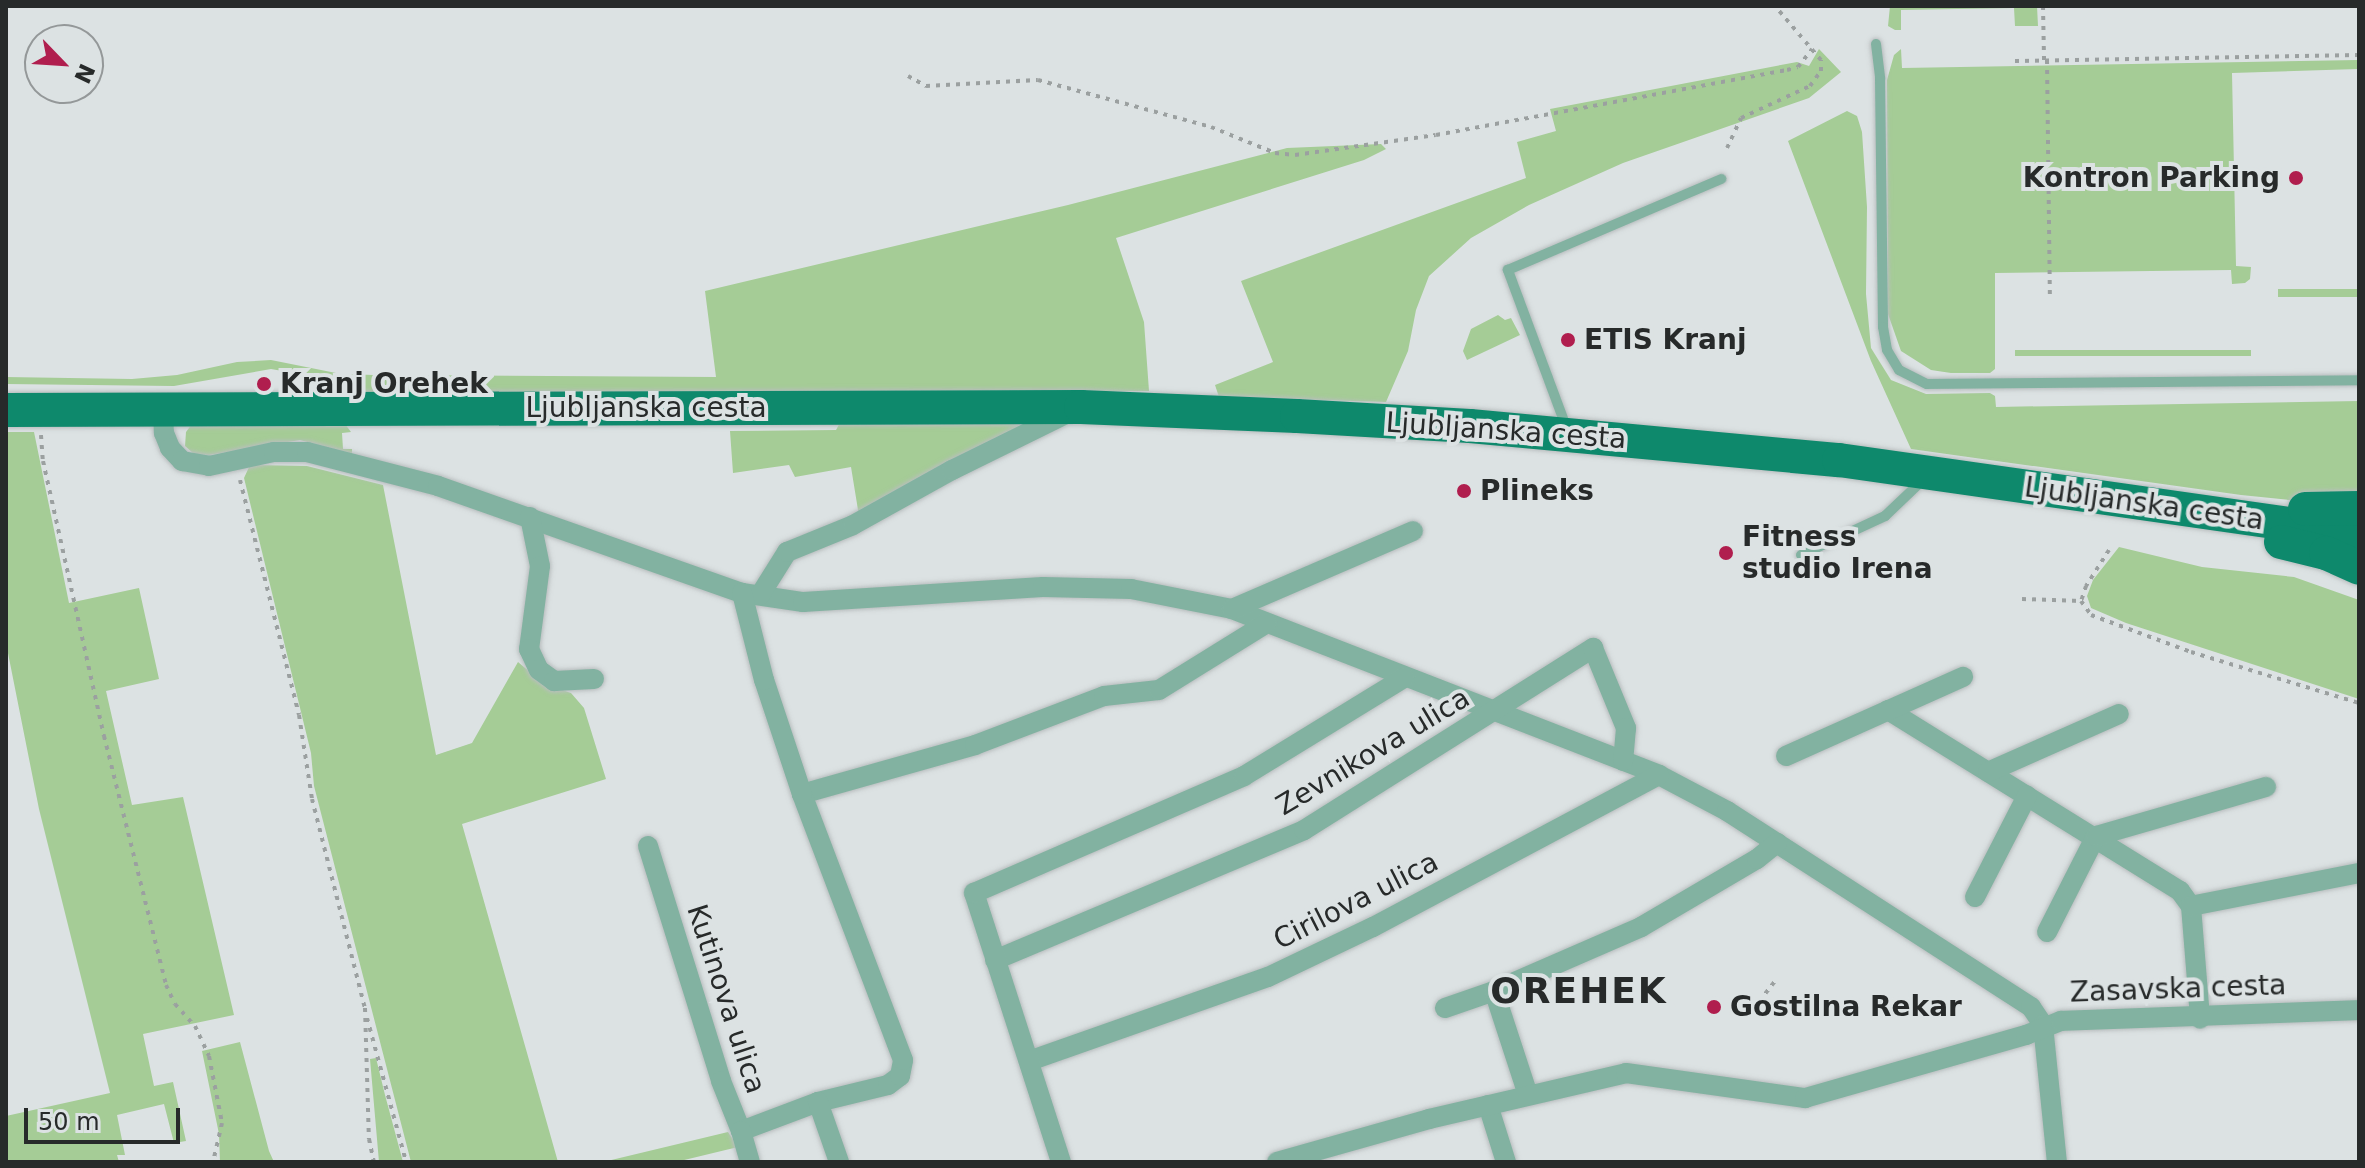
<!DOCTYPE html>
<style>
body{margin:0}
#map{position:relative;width:2365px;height:1168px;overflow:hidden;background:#dce2e3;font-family:"DejaVu Sans",sans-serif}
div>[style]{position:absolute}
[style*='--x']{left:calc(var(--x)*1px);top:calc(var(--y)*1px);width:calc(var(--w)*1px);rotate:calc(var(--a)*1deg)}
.green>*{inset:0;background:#a5cc96;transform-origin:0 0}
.path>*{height:4px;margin-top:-2px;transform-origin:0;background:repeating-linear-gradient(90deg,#9ba0a0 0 4px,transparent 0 10px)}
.roads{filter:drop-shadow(0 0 2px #b8bdbe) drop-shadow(0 0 2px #b8bdbe)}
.service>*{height:10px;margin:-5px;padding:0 5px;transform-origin:5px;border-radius:5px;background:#82b2a1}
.minor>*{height:20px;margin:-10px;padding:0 10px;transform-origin:10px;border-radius:10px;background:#82b2a1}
.primary>*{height:34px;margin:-17px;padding:0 17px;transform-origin:17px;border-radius:17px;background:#0e896c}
.dots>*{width:22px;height:22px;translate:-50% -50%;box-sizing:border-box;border:4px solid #dce2e3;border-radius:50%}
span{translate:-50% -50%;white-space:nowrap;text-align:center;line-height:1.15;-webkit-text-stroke:8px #dce2e3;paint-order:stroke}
.poi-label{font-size:28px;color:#272a2a;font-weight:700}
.right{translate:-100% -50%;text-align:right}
.left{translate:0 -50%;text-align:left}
.street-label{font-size:28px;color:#272a2a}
.district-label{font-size:36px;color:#272a2a;font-weight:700;letter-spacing:2px}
.frame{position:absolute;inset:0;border:8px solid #272a2a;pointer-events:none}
.north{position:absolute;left:24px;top:24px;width:80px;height:80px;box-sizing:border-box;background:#dce2e3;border:2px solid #949899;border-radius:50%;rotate:115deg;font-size:22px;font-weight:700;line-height:32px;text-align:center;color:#272a2a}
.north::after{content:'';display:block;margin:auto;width:28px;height:36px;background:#b01e4e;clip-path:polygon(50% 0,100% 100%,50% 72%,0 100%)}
.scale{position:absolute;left:24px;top:1108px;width:156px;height:36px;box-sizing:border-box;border:4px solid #272a2a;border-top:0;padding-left:10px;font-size:24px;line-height:28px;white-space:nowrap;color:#272a2a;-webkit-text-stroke:6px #dce2e3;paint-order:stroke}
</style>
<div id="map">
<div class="green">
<div style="clip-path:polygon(1890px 6px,2037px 6px,2038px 26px,2015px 26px,2014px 8px,1901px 10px,1901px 30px,1895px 30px,1888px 26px)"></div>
<div style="clip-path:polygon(1819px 49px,1841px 72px,1809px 98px,1623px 163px,1529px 205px,1471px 238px,1429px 276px,1416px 310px,1408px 351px,1386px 402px,1219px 397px,1215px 385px,1273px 362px,1241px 281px,1526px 178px,1517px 142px,1556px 131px,1550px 109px,1797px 62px,1809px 66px)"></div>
<div style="clip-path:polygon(1901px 49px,1902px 68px,2358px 60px,2358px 69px,2232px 73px,2236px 266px,2251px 267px,2250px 279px,2245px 283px,2232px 284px,2231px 270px,1995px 273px,1995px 369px,1990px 373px,1951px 373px,1931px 370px,1901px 351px,1888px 314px,1887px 80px,1894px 55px)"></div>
<div style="clip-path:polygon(1847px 111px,1857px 116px,1862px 132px,1867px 207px,1866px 294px,1871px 348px,1891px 380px,1926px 394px,1990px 393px,1995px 396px,1996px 407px,2359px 401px,2359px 500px,2309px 502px,2241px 495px,1911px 449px,1871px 361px,1788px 141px)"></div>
<div style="clip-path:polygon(1381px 144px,1386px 149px,1364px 160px,1116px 238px,1144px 322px,1149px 391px,393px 393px,360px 392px,358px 385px,351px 383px,271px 369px,174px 386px,6px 384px,6px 377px,132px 379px,177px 375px,237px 362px,271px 360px,341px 374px,374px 375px,716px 377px,705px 291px,1068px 205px,1287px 148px)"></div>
<div style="left:2359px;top:289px;width:8px;height:81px;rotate:90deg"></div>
<div style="clip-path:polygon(1498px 315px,1505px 320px,1511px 318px,1520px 335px,1467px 360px,1463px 351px,1471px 329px)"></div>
<div style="left:2251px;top:350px;width:6px;height:236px;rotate:90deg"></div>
<div style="clip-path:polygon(842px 419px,1027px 420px,1028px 425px,859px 516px,851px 467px,795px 477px,789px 465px,733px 473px,730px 431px,836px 430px)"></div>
<div style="clip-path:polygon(192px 424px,345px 424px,351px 432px,342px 433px,343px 449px,352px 449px,352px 454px,300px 440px,209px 455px,194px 454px,185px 446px,186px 432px)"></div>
<div style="clip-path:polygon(6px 432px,34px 432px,69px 603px,139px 588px,159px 679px,106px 691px,132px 805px,183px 797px,234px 1015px,143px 1034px,154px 1086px,173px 1082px,186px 1141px,174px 1143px,164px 1104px,117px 1115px,125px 1155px,117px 1155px,119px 1162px,6px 1162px,6px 1116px,110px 1093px,39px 809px,6px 643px)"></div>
<div style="clip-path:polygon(250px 465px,307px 466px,383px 485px,436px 755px,472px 743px,518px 662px,544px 684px,571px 693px,584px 708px,606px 779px,462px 824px,558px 1162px,411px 1162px,314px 786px,311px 753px,244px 478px)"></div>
<div style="clip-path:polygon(2119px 547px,2202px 567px,2294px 577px,2359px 600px,2359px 699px,2126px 623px,2091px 608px,2087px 596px,2093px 580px)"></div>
<div style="clip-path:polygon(240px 1042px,269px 1151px,274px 1162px,220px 1162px,219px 1134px,202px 1051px)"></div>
<div style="clip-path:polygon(376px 1058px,385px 1095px,403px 1162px,379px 1162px,370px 1059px)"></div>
<div style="clip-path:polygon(728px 1132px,738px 1147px,676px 1162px,603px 1162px)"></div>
</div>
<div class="path">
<div style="--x:2043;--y:6;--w:54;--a:88.9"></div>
<div style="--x:2047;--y:60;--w:238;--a:89.3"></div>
<div style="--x:2015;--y:61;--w:344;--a:-1"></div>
<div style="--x:908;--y:76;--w:21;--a:29"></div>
<div style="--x:926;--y:86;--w:112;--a:-3.1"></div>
<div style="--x:1038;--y:80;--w:179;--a:15.2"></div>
<div style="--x:1211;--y:127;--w:69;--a:22.1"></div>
<div style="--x:1275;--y:153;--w:20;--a:6"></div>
<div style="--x:1295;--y:155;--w:142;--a:-8.1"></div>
<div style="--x:1436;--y:135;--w:357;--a:-10.5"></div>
<div style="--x:1787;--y:70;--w:11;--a:-15"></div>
<div style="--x:1798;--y:67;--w:23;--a:-52"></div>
<div style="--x:1727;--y:148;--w:33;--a:-65"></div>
<div style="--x:1741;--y:118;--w:76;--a:-24.9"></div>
<div style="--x:1810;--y:86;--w:19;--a:-54"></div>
<div style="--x:1821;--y:71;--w:11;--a:-90"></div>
<div style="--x:1821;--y:60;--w:71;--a:-130.4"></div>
<div style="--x:41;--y:435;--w:26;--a:86"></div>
<div style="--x:43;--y:461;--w:282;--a:77.5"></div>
<div style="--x:104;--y:736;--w:257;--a:76"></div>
<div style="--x:166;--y:985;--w:21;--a:65"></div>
<div style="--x:175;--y:1004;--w:30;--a:48"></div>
<div style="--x:195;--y:1026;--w:33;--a:65"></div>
<div style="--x:209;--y:1056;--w:68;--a:79"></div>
<div style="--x:222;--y:1123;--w:40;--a:103"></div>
<div style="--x:240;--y:480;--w:242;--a:75.9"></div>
<div style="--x:299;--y:715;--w:85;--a:81.2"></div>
<div style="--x:312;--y:799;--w:216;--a:75.8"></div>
<div style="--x:365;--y:1008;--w:131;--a:88.3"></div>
<div style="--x:369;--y:1139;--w:24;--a:78"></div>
<div style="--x:2109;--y:550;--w:43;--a:122.6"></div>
<div style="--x:2086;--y:586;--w:16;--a:108"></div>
<div style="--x:2081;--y:601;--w:17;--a:54"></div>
<div style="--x:2091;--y:615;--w:107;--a:20.3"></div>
<div style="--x:2191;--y:652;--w:176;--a:16.9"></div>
<div style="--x:2022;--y:599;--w:59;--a:1.9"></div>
<div style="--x:1747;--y:1017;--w:46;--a:-52.1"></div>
<div style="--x:367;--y:1018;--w:149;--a:74.8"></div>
</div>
<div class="roads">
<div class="service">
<div style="--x:1876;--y:44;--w:35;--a:83"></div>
<div style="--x:1880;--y:79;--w:248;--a:89.3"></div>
<div style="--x:1883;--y:327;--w:23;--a:80"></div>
<div style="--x:1887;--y:350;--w:23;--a:59"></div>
<div style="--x:1899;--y:370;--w:31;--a:27"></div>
<div style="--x:1927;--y:384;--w:432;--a:-0.5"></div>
<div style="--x:1567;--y:429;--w:170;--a:-110.4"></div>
<div style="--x:1508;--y:270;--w:232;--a:-23.1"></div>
<div style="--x:1801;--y:555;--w:93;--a:-24.9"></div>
<div style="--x:1885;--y:516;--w:52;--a:-43.5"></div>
</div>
<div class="minor">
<div style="--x:163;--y:408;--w:25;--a:88"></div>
<div style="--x:164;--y:433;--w:16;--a:68"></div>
<div style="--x:170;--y:448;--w:18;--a:47"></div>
<div style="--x:182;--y:461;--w:27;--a:10"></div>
<div style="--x:209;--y:466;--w:66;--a:-12.2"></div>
<div style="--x:274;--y:452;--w:33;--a:0"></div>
<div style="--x:307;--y:452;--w:135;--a:14.5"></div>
<div style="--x:438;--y:486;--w:322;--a:19.4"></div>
<div style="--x:742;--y:593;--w:62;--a:8.4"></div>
<div style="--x:803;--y:602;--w:240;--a:-3.6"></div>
<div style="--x:1043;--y:587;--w:88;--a:1.3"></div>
<div style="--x:1131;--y:589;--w:103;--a:11.2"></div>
<div style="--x:1232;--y:609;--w:458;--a:21.2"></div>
<div style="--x:1659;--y:775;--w:77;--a:27.9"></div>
<div style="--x:1727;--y:811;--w:362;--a:32.8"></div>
<div style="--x:2031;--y:1007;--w:22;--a:56"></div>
<div style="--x:2043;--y:1025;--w:138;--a:84.2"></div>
<div style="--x:530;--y:517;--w:50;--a:78.5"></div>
<div style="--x:540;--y:566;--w:84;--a:97.5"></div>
<div style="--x:529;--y:649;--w:23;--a:65"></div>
<div style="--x:539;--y:670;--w:19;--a:36"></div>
<div style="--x:554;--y:681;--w:40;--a:-2.9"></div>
<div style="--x:760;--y:595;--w:51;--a:-57.9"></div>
<div style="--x:787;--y:552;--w:71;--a:-22.2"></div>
<div style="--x:853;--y:525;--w:113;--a:-29.1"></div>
<div style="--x:952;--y:470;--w:131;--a:-26.2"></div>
<div style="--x:1232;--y:609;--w:197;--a:-23.3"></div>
<div style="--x:1888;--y:710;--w:344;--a:31.8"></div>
<div style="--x:2180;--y:891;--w:19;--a:54"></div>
<div style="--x:2191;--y:906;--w:113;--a:85.4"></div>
<div style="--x:1786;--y:756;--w:194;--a:-24.1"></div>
<div style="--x:1988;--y:772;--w:143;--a:-23.9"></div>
<div style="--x:802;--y:794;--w:180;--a:-15.8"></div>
<div style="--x:975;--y:745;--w:138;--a:-20.8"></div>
<div style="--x:1104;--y:696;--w:55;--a:-6.2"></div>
<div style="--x:1159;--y:690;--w:127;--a:-31.8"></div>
<div style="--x:648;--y:846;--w:246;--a:72.7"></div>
<div style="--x:721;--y:1081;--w:54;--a:68.2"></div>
<div style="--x:741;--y:1131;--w:82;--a:-20.6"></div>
<div style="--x:818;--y:1102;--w:72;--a:-13.7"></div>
<div style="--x:888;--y:1085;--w:15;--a:-37"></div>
<div style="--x:900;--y:1076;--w:16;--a:-79"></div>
<div style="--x:903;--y:1060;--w:285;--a:-110.8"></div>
<div style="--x:802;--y:794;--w:120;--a:-108.4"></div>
<div style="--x:764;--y:680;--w:90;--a:-104.2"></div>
<div style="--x:1975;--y:897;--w:114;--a:-62.8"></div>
<div style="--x:2191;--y:906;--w:171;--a:-11.1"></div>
<div style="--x:2047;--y:932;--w:108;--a:-63"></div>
<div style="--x:2096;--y:836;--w:177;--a:-16.1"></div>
<div style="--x:995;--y:960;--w:335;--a:-22.8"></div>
<div style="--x:1304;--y:830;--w:342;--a:-32.2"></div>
<div style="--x:1593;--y:648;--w:87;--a:67.6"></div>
<div style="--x:1626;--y:728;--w:33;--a:95"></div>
<div style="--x:1494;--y:991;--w:109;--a:71.9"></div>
<div style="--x:1445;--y:1008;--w:52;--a:-19.1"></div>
<div style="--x:1494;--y:991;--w:160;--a:-23.5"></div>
<div style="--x:1641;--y:927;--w:134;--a:-30.4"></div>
<div style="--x:1757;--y:859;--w:26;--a:-39"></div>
<div style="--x:1029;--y:1061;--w:253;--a:-19.4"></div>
<div style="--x:1268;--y:977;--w:116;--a:-25.5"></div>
<div style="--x:1373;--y:927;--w:324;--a:-28"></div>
<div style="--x:818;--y:1102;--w:64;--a:70.7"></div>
<div style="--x:1488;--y:1105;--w:60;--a:72.5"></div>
<div style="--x:741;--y:1131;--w:32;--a:74"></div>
<div style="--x:1061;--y:1162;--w:283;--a:-107.9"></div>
<div style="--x:974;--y:893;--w:294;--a:-23.4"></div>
<div style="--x:1244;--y:776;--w:188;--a:-31.5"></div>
<div style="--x:1277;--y:1162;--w:158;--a:-15.8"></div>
<div style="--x:1429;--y:1119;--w:202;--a:-13.1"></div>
<div style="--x:1626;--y:1073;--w:181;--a:8"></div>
<div style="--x:1805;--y:1098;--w:230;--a:-15.9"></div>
<div style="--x:2026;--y:1035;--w:38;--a:-22"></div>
<div style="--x:2061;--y:1021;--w:298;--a:-2.1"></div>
</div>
<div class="primary">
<div style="--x:6;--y:410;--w:1075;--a:-0.16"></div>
<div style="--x:1081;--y:407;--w:216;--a:2.4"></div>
<div style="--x:1297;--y:416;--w:173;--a:3.3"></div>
<div style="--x:1470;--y:426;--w:371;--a:5.3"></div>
<div style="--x:1839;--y:460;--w:525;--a:8.1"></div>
<div style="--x:2305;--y:509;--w:54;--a:-1.1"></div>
<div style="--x:2281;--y:542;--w:46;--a:13.7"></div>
<div style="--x:2326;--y:553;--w:36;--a:24"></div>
</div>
</div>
<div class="dots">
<div style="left:2296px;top:178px;background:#b01e4e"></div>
<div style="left:1568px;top:340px;background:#b01e4e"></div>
<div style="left:264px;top:384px;background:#b01e4e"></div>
<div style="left:1464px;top:491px;background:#b01e4e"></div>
<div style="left:1726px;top:553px;background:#b01e4e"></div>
<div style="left:1714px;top:1007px;background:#b01e4e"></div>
</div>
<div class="poi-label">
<span class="right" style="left:2280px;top:178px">Kontron Parking</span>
<span class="left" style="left:1584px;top:340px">ETIS Kranj</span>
<span class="left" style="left:280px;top:384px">Kranj Orehek</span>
<span class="left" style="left:1480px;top:491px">Plineks</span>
<span class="left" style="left:1742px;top:553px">Fitness<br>studio Irena</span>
<span class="left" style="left:1730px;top:1007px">Gostilna Rekar</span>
</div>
<div class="street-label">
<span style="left:646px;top:408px">Ljubljanska cesta</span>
<span style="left:1506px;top:431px;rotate:4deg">Ljubljanska cesta</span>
<span style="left:2144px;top:504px;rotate:8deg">Ljubljanska cesta</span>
<span style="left:1373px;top:752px;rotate:-31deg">Zevnikova ulica</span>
<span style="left:1356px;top:901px;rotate:-27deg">Cirilova ulica</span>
<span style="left:2178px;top:989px;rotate:-2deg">Zasavska cesta</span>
<span style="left:726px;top:999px;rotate:72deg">Kutinova ulica</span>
</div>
<div class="district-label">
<span style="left:1579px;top:991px">OREHEK</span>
</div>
<div class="frame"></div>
<div class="north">N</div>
<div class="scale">50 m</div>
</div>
